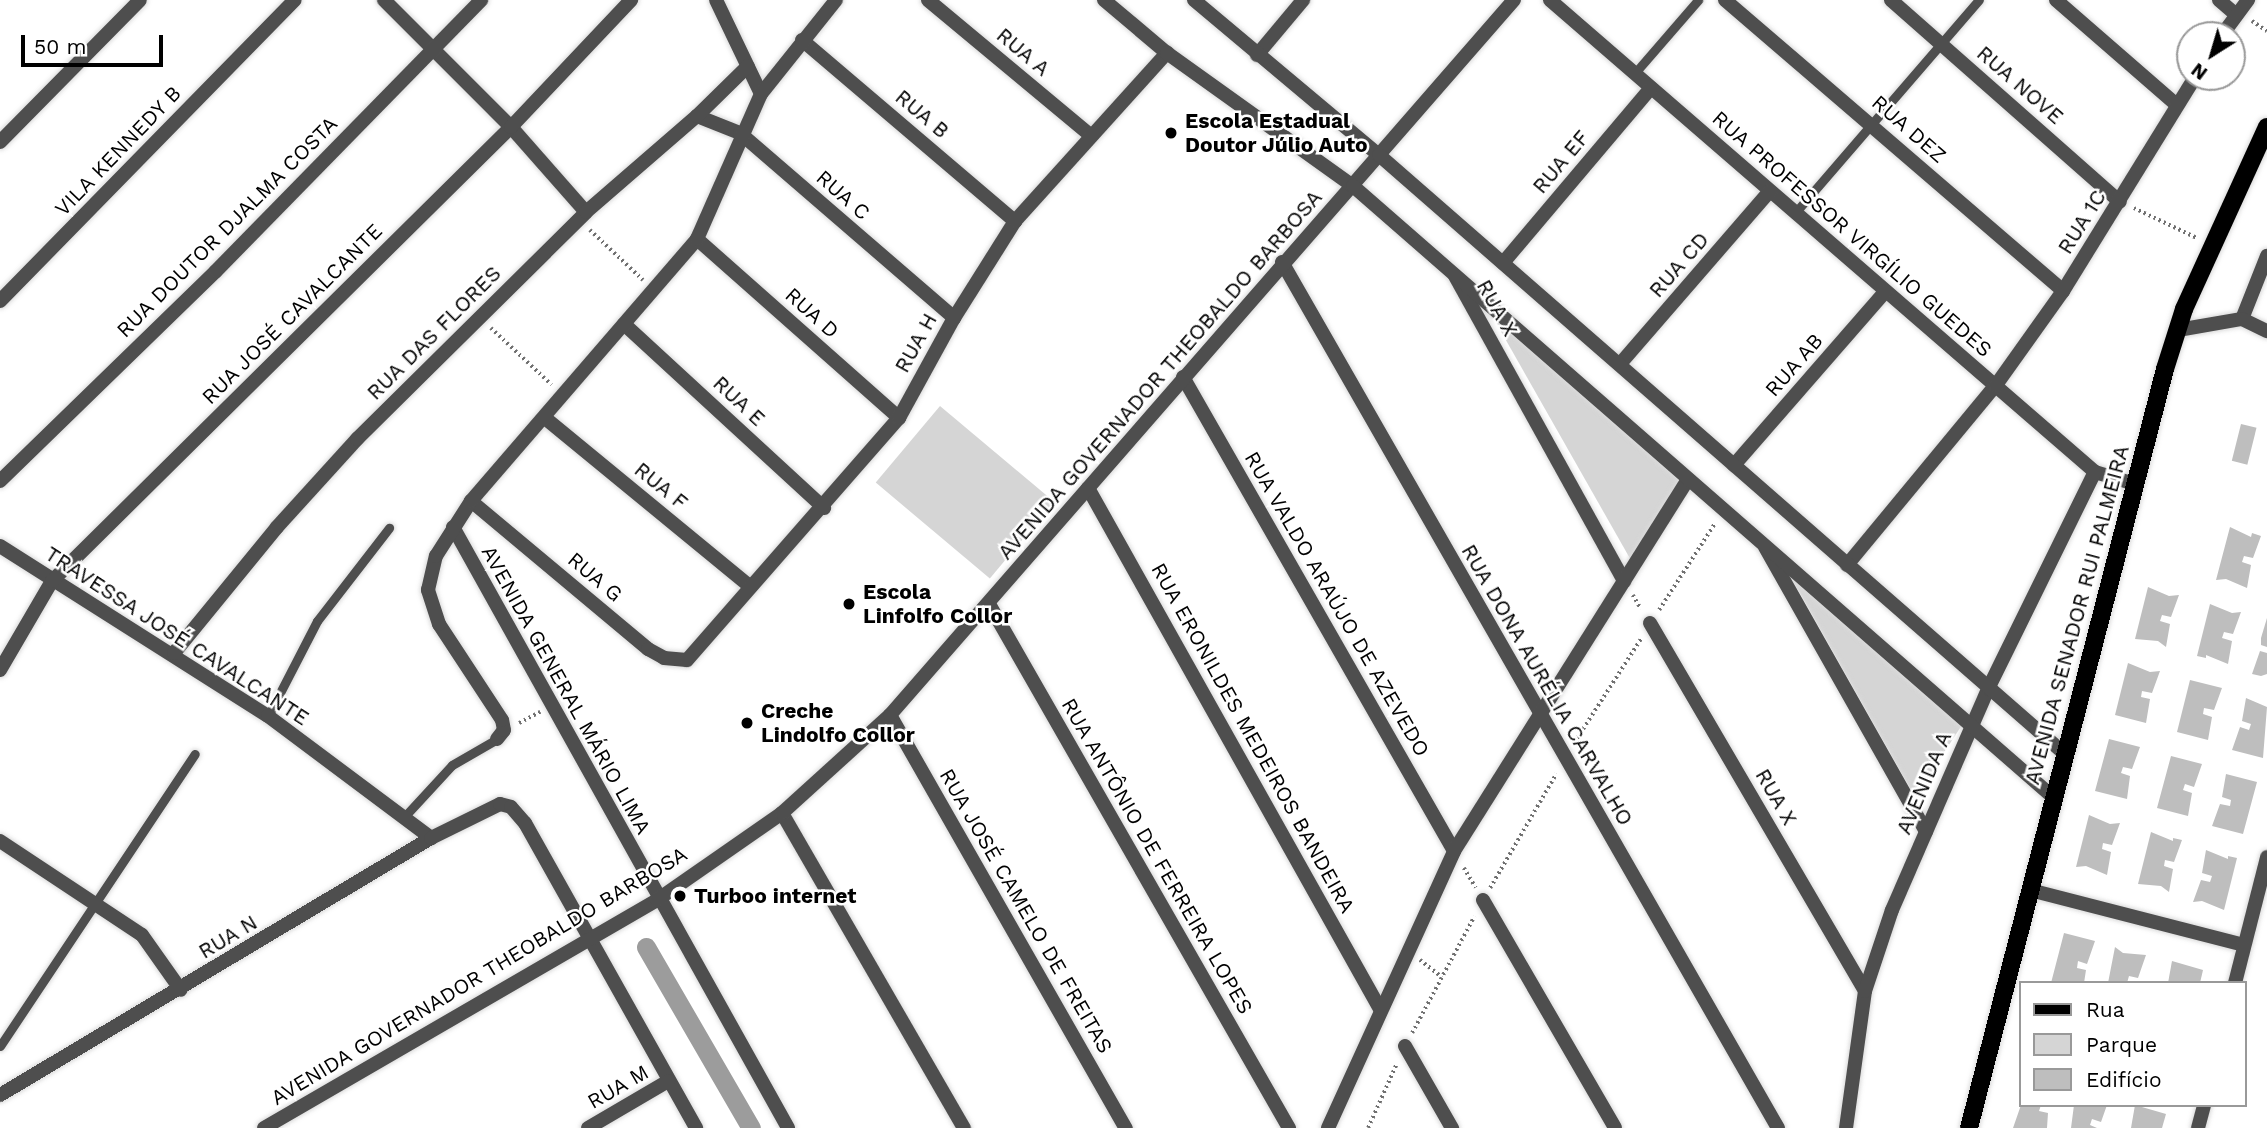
<!DOCTYPE html>
<meta charset="utf-8">
<style>
body{margin:0}
#map{position:relative;width:2267px;height:1128px;overflow:hidden;background:#fff;font-family:"Work Sans",sans-serif}
div>[style]{position:absolute}
[style*='--x']{left:calc(var(--x)*1px);top:calc(var(--y)*1px);width:calc(var(--w)*1px);rotate:calc(var(--a)*1deg)}
.green>*{inset:0;background:#d5d5d5;transform-origin:0 0}
.canal>*{height:19px;margin:-9.5px;padding:0 9.5px;transform-origin:9.5px;border-radius:9.5px;background:#9c9c9c}
.building>*{inset:0;background:#bebebe;transform-origin:0 0}
.path>*{height:3.5px;margin-top:-1.75px;transform-origin:0;background:repeating-linear-gradient(90deg,#707070 0 2px,transparent 0 5.5px)}
.roads{filter:drop-shadow(0 0 2px #dbdbdb) drop-shadow(0 0 2px #dbdbdb)}
.service>*{height:9px;margin:-4.5px;padding:0 4.5px;transform-origin:4.5px;border-radius:4.5px;background:#4e4e4e}
.minor>*{height:14px;margin:-7px;padding:0 7px;transform-origin:7px;border-radius:7px;background:#4e4e4e}
.tertiary>*{height:14px;margin:-7px;padding:0 7px;transform-origin:7px;border-radius:7px;background:#4e4e4e}
.primary>*{height:18px;margin:-9px;padding:0 9px;transform-origin:9px;border-radius:9px;background:#000}
.dots>*{width:19px;height:19px;translate:-50% -50%;box-sizing:border-box;border:4px solid #fff;border-radius:50%}
span{translate:-50% -50%;white-space:nowrap;text-align:center;line-height:1.15;-webkit-text-stroke:5px #fff;paint-order:stroke}
.street-label{font-size:21px;color:#000}
.poi-label{font-size:21px;color:#000;font-weight:700}
.left{translate:0 -50%;text-align:left}
.legend{position:absolute;left:2019px;top:981px;width:228px;height:126px;box-sizing:border-box;background:#fff;border:2px solid #999;margin:0;padding:9px 12px;list-style:none;font-size:21px;color:#000}
.legend li{display:flex;align-items:center;gap:14px;height:35px}
.legend b{width:35px;border:2px solid #999}
.north{position:absolute;left:2176px;top:21px;width:70px;height:70px;box-sizing:border-box;background:#fff;border:2px solid #999;border-radius:50%;rotate:217deg;font-size:19px;font-weight:700;line-height:28px;text-align:center;color:#000}
.north::after{content:'';display:block;margin:auto;width:24px;height:32px;background:#000;clip-path:polygon(50% 0,100% 100%,50% 72%,0 100%)}
.scale{position:absolute;left:21px;top:35px;width:142px;height:32px;box-sizing:border-box;border:4px solid #000;border-top:0;padding-left:9px;font-size:21px;line-height:24px;white-space:nowrap;color:#000;-webkit-text-stroke:5px #fff;paint-order:stroke}
</style>
<div id="map">
<div class="green">
<div style="clip-path:polygon(1486px 305px,1685px 481px,1632px 562px)"></div>
<div style="left:940px;top:406px;width:149px;height:100px;rotate:40deg"></div>
<div style="clip-path:polygon(1787px 570px,1962px 725px,1915px 797px)"></div>
</div>
<div class="canal">
<div style="--x:646;--y:947;--w:209;--a:59.9"></div>
</div>
<div class="building">
<div style="left:2241px;top:424px;width:16px;height:38px;rotate:14deg"></div>
<div style="clip-path:polygon(2230px 527px,2251px 537px,2252px 533px,2261px 536px,2253px 558px,2244px 556px,2242px 562px,2251px 565px,2247px 588px,2226px 579px,2216px 580px)"></div>
<div style="clip-path:polygon(2148px 587px,2169px 596px,2179px 595px,2171px 617px,2162px 615px,2160px 621px,2170px 624px,2166px 647px,2158px 641px,2135px 639px)"></div>
<div style="clip-path:polygon(2210px 604px,2232px 613px,2241px 612px,2233px 634px,2224px 632px,2222px 638px,2232px 641px,2228px 664px,2206px 655px,2206px 658px,2197px 656px)"></div>
<div style="clip-path:polygon(2267px 618px,2267px 647px,2261px 645px,2261px 638px)"></div>
<div style="clip-path:polygon(2260px 651px,2267px 653px,2267px 674px,2261px 676px,2252px 674px)"></div>
<div style="clip-path:polygon(2128px 663px,2150px 672px,2160px 671px,2152px 693px,2142px 691px,2141px 697px,2150px 699px,2146px 723px,2115px 715px)"></div>
<div style="clip-path:polygon(2190px 680px,2222px 688px,2214px 710px,2204px 708px,2203px 714px,2212px 717px,2208px 740px,2177px 732px)"></div>
<div style="clip-path:polygon(2246px 698px,2267px 707px,2263px 758px,2232px 750px,2240px 727px,2249px 730px,2251px 724px,2242px 721px)"></div>
<div style="clip-path:polygon(2109px 739px,2140px 747px,2132px 769px,2123px 767px,2121px 773px,2130px 776px,2127px 799px,2095px 791px)"></div>
<div style="clip-path:polygon(2171px 756px,2202px 764px,2194px 787px,2185px 784px,2183px 790px,2192px 793px,2188px 816px,2157px 808px)"></div>
<div style="clip-path:polygon(2226px 774px,2257px 782px,2243px 834px,2212px 826px,2220px 804px,2230px 806px,2231px 800px,2222px 797px)"></div>
<div style="clip-path:polygon(2089px 815px,2110px 824px,2120px 823px,2112px 845px,2103px 843px,2102px 849px,2111px 852px,2107px 875px,2086px 866px,2076px 867px)"></div>
<div style="clip-path:polygon(2151px 832px,2173px 841px,2173px 838px,2182px 840px,2174px 862px,2165px 860px,2164px 866px,2173px 869px,2169px 892px,2161px 886px,2138px 884px)"></div>
<div style="clip-path:polygon(2206px 850px,2228px 859px,2228px 856px,2237px 858px,2224px 910px,2202px 901px,2193px 902px,2201px 880px,2210px 882px,2212px 876px,2202px 873px)"></div>
<div style="clip-path:polygon(2064px 933px,2095px 941px,2087px 964px,2078px 961px,2077px 968px,2086px 970px,2084px 983px,2051px 983px)"></div>
<div style="clip-path:polygon(2115px 947px,2123px 953px,2146px 955px,2138px 978px,2129px 976px,2127px 983px,2108px 983px)"></div>
<div style="clip-path:polygon(2172px 961px,2203px 970px,2200px 983px,2168px 983px)"></div>
<div style="clip-path:polygon(2021px 1105px,2041px 1105px,2039px 1111px,2048px 1113px,2047px 1128px,2013px 1128px)"></div>
<div style="clip-path:polygon(2074px 1105px,2107px 1105px,2101px 1122px,2092px 1119px,2090px 1125px,2097px 1128px,2071px 1128px)"></div>
<div style="clip-path:polygon(2135px 1105px,2166px 1114px,2162px 1128px,2131px 1128px)"></div>
</div>
<div class="path">
<div style="--x:2252;--y:21;--w:18;--a:34"></div>
<div style="--x:2134;--y:208;--w:70;--a:25.5"></div>
<div style="--x:590;--y:230;--w:73;--a:43.3"></div>
<div style="--x:491;--y:328;--w:83;--a:43.1"></div>
<div style="--x:1633;--y:595;--w:16;--a:60"></div>
<div style="--x:1659;--y:610;--w:103;--a:-57.2"></div>
<div style="--x:519;--y:723;--w:24;--a:-28"></div>
<div style="--x:1574;--y:743;--w:126;--a:-57.3"></div>
<div style="--x:1464;--y:868;--w:23;--a:59"></div>
<div style="--x:1490;--y:888;--w:132;--a:-59.9"></div>
<div style="--x:1420;--y:960;--w:28;--a:38"></div>
<div style="--x:1412;--y:1033;--w:132;--a:-61.9"></div>
<div style="--x:1368;--y:1128;--w:69;--a:-66"></div>
</div>
<div class="roads">
<div class="service">
<div style="--x:1634;--y:74;--w:98;--a:-49.1"></div>
<div style="--x:1794;--y:214;--w:283;--a:-49.2"></div>
<div style="--x:268;--y:716;--w:107;--a:-62.7"></div>
<div style="--x:317;--y:621;--w:118;--a:-52.3"></div>
<div style="--x:405;--y:816;--w:69;--a:-47.3"></div>
<div style="--x:452;--y:765;--w:52;--a:-30"></div>
<div style="--x:0;--y:1046;--w:351;--a:-56.3"></div>
</div>
<div class="minor">
<div style="--x:384;--y:0;--w:180;--a:45"></div>
<div style="--x:511;--y:127;--w:113;--a:48.6"></div>
<div style="--x:716;--y:0;--w:104;--a:64.4"></div>
<div style="--x:928;--y:0;--w:212;--a:39.8"></div>
<div style="--x:1550;--y:0;--w:721;--a:40.89"></div>
<div style="--x:2095;--y:472;--w:42;--a:16.7"></div>
<div style="--x:1725;--y:0;--w:446;--a:40.7"></div>
<div style="--x:1891;--y:0;--w:305;--a:41.4"></div>
<div style="--x:2056;--y:0;--w:160;--a:41"></div>
<div style="--x:2219;--y:0;--w:23;--a:41"></div>
<div style="--x:2222;--y:35;--w:44;--a:-53.4"></div>
<div style="--x:802;--y:40;--w:280;--a:40.4"></div>
<div style="--x:1257;--y:55;--w:72;--a:-50.1"></div>
<div style="--x:697;--y:116;--w:46;--a:21.6"></div>
<div style="--x:740;--y:133;--w:283;--a:40.8"></div>
<div style="--x:0;--y:142;--w:199;--a:-45.4"></div>
<div style="--x:697;--y:239;--w:270;--a:41.5"></div>
<div style="--x:1282;--y:262;--w:998;--a:60.2"></div>
<div style="--x:1503;--y:263;--w:229;--a:-49.8"></div>
<div style="--x:1455;--y:276;--w:349;--a:61"></div>
<div style="--x:0;--y:301;--w:421;--a:-45.6"></div>
<div style="--x:2242;--y:319;--w:68;--a:-68.4"></div>
<div style="--x:624;--y:324;--w:272;--a:42.6"></div>
<div style="--x:2178;--y:330;--w:65;--a:-9.8"></div>
<div style="--x:2242;--y:319;--w:28;--a:26"></div>
<div style="--x:1620;--y:364;--w:228;--a:-49.1"></div>
<div style="--x:1183;--y:377;--w:546;--a:60.24"></div>
<div style="--x:545;--y:418;--w:266;--a:39.4"></div>
<div style="--x:1734;--y:465;--w:230;--a:-48.9"></div>
<div style="--x:0;--y:481;--w:301;--a:-44.2"></div>
<div style="--x:216;--y:271;--w:379;--a:-45.6"></div>
<div style="--x:1088;--y:488;--w:597;--a:60.73"></div>
<div style="--x:471;--y:501;--w:231;--a:39.9"></div>
<div style="--x:648;--y:649;--w:18;--a:29"></div>
<div style="--x:664;--y:658;--w:23;--a:5"></div>
<div style="--x:687;--y:660;--w:322;--a:-48.8"></div>
<div style="--x:899;--y:418;--w:114;--a:-61.2"></div>
<div style="--x:954;--y:318;--w:115;--a:-57.8"></div>
<div style="--x:1015;--y:221;--w:227;--a:-47.9"></div>
<div style="--x:453;--y:527;--w:688;--a:60.86"></div>
<div style="--x:0;--y:546;--w:317;--a:32.4"></div>
<div style="--x:268;--y:716;--w:204;--a:36.8"></div>
<div style="--x:1765;--y:547;--w:327;--a:60.5"></div>
<div style="--x:1847;--y:565;--w:234;--a:-50.4"></div>
<div style="--x:1996;--y:385;--w:115;--a:-54.5"></div>
<div style="--x:2063;--y:291;--w:251;--a:-58.3"></div>
<div style="--x:989;--y:604;--w:604;--a:60.21"></div>
<div style="--x:1650;--y:623;--w:426;--a:59.7"></div>
<div style="--x:174;--y:653;--w:163;--a:-50.7"></div>
<div style="--x:277;--y:527;--w:119;--a:-47.7"></div>
<div style="--x:357;--y:439;--w:322;--a:-44.7"></div>
<div style="--x:586;--y:212;--w:147;--a:-40.9"></div>
<div style="--x:697;--y:116;--w:71;--a:-44.4"></div>
<div style="--x:0;--y:670;--w:103;--a:-59.7"></div>
<div style="--x:52;--y:581;--w:646;--a:-44.69"></div>
<div style="--x:511;--y:127;--w:175;--a:-46.6"></div>
<div style="--x:890;--y:715;--w:476;--a:60.3"></div>
<div style="--x:497;--y:739;--w:11;--a:-52"></div>
<div style="--x:504;--y:730;--w:10;--a:-101"></div>
<div style="--x:502;--y:720;--w:115;--a:-123.3"></div>
<div style="--x:439;--y:624;--w:36;--a:-108"></div>
<div style="--x:428;--y:590;--w:35;--a:-77"></div>
<div style="--x:436;--y:556;--w:65;--a:-57.5"></div>
<div style="--x:471;--y:501;--w:346;--a:-49.2"></div>
<div style="--x:697;--y:239;--w:158;--a:-66.2"></div>
<div style="--x:761;--y:94;--w:120;--a:-51.4"></div>
<div style="--x:782;--y:813;--w:364;--a:60"></div>
<div style="--x:0;--y:841;--w:170;--a:33.5"></div>
<div style="--x:142;--y:935;--w:67;--a:54.7"></div>
<div style="--x:2030;--y:890;--w:221;--a:14.4"></div>
<div style="--x:1483;--y:900;--w:263;--a:59.9"></div>
<div style="--x:2235;--y:983;--w:130;--a:-75.7"></div>
<div style="--x:1405;--y:1046;--w:95;--a:60.2"></div>
<div style="--x:0;--y:1095;--w:502;--a:-30.81"></div>
<div style="--x:431;--y:838;--w:77;--a:-26.2"></div>
<div style="--x:500;--y:804;--w:11;--a:15"></div>
<div style="--x:511;--y:807;--w:21;--a:49"></div>
<div style="--x:525;--y:823;--w:350;--a:60.7"></div>
<div style="--x:264;--y:1128;--w:454;--a:-30.1"></div>
<div style="--x:657;--y:900;--w:152;--a:-34.8"></div>
<div style="--x:782;--y:813;--w:146;--a:-42.2"></div>
<div style="--x:890;--y:715;--w:949;--a:-48.89"></div>
<div style="--x:588;--y:1128;--w:93;--a:-30.4"></div>
<div style="--x:1328;--y:1128;--w:304;--a:-65.5"></div>
<div style="--x:1454;--y:851;--w:439;--a:-57.8"></div>
<div style="--x:1846;--y:1128;--w:138;--a:-82.1"></div>
<div style="--x:1865;--y:991;--w:85;--a:-71.6"></div>
<div style="--x:1892;--y:910;--w:241;--a:-66.5"></div>
<div style="--x:1988;--y:689;--w:242;--a:-63.8"></div>
<div style="--x:2198;--y:1128;--w:24;--a:-75"></div>
</div>
<div class="tertiary">
<div style="--x:1104;--y:0;--w:82;--a:40.1"></div>
<div style="--x:1167;--y:53;--w:229;--a:35.6"></div>
<div style="--x:1353;--y:186;--w:931;--a:41.12"></div>
<div style="--x:1194;--y:0;--w:241;--a:40"></div>
<div style="--x:1379;--y:155;--w:911;--a:41.13"></div>
</div>
<div class="primary">
<div style="--x:1969;--y:1128;--w:784;--a:-75.52"></div>
<div style="--x:2165;--y:369;--w:63;--a:-72.4"></div>
<div style="--x:2184;--y:309;--w:200;--a:-65.5"></div>
</div>
</div>
<div class="dots">
<div style="left:1171px;top:133px;background:#000"></div>
<div style="left:849px;top:604px;background:#000"></div>
<div style="left:747px;top:723px;background:#000"></div>
<div style="left:680px;top:896px;background:#000"></div>
</div>
<div class="street-label">
<span style="left:1023px;top:52px;rotate:40deg">RUA A</span>
<span style="left:2020px;top:85px;rotate:41deg">RUA NOVE</span>
<span style="left:922px;top:114px;rotate:40deg">RUA B</span>
<span style="left:1909px;top:129px;rotate:41deg">RUA DEZ</span>
<span style="left:118px;top:151px;rotate:-46deg">VILA KENNEDY B</span>
<span style="left:1561px;top:162px;rotate:-50deg">RUA EF</span>
<span style="left:843px;top:195px;rotate:41deg">RUA C</span>
<span style="left:2082px;top:222px;rotate:-58deg">RUA 1C</span>
<span style="left:227px;top:227px;rotate:-45deg">RUA DOUTOR DJALMA COSTA</span>
<span style="left:1852px;top:234px;rotate:41deg">RUA PROFESSOR VIRGÍLIO GUEDES</span>
<span style="left:1679px;top:265px;rotate:-49deg">RUA CD</span>
<span style="left:1497px;top:308px;rotate:61deg">RUA X</span>
<span style="left:812px;top:313px;rotate:42deg">RUA D</span>
<span style="left:292px;top:314px;rotate:-45deg">RUA JOSÉ CAVALCANTE</span>
<span style="left:434px;top:333px;rotate:-45deg">RUA DAS FLORES</span>
<span style="left:916px;top:343px;rotate:-61deg">RUA H</span>
<span style="left:1794px;top:365px;rotate:-49deg">RUA AB</span>
<span style="left:1160px;top:375px;rotate:-49deg">AVENIDA GOVERNADOR THEOBALDO BARBOSA</span>
<span style="left:739px;top:401px;rotate:43deg">RUA E</span>
<span style="left:661px;top:486px;rotate:39deg">RUA F</span>
<span style="left:595px;top:577px;rotate:40deg">RUA G</span>
<span style="left:1337px;top:604px;rotate:60deg">RUA VALDO ARAÚJO DE AZEVEDO</span>
<span style="left:2077px;top:615px;rotate:-75deg">AVENIDA SENADOR RUI PALMEIRA</span>
<span style="left:177px;top:636px;rotate:33deg">TRAVESSA JOSÉ CAVALCANTE</span>
<span style="left:1547px;top:685px;rotate:60deg">RUA DONA AURÉLIA CARVALHO</span>
<span style="left:566px;top:690px;rotate:61deg">AVENIDA GENERAL MÁRIO LIMA</span>
<span style="left:1253px;top:738px;rotate:61deg">RUA ERONILDES MEDEIROS BANDEIRA</span>
<span style="left:1924px;top:783px;rotate:-67deg">AVENIDA A</span>
<span style="left:1776px;top:797px;rotate:60deg">RUA X</span>
<span style="left:1157px;top:856px;rotate:60deg">RUA ANTÔNIO DE FERREIRA LOPES</span>
<span style="left:1026px;top:911px;rotate:60deg">RUA JOSÉ CAMELO DE FREITAS</span>
<span style="left:228px;top:937px;rotate:-31deg">RUA N</span>
<span style="left:479px;top:976px;rotate:-31deg">AVENIDA GOVERNADOR THEOBALDO BARBOSA</span>
<span style="left:618px;top:1087px;rotate:-30deg">RUA M</span>
</div>
<div class="poi-label">
<span class="left" style="left:1185px;top:133px">Escola Estadual<br>Doutor Júlio Auto</span>
<span class="left" style="left:863px;top:604px">Escola<br>Linfolfo Collor</span>
<span class="left" style="left:761px;top:723px">Creche<br>Lindolfo Collor</span>
<span class="left" style="left:694px;top:896px">Turboo internet</span>
</div>
<ul class="legend">
<li><b style="height:9px;background:#000"></b>Rua</li>
<li><b style="height:19px;background:#d5d5d5"></b>Parque</li>
<li><b style="height:19px;background:#bebebe"></b>Edifício</li>
</ul>
<div class="north">N</div>
<div class="scale">50 m</div>
</div>
